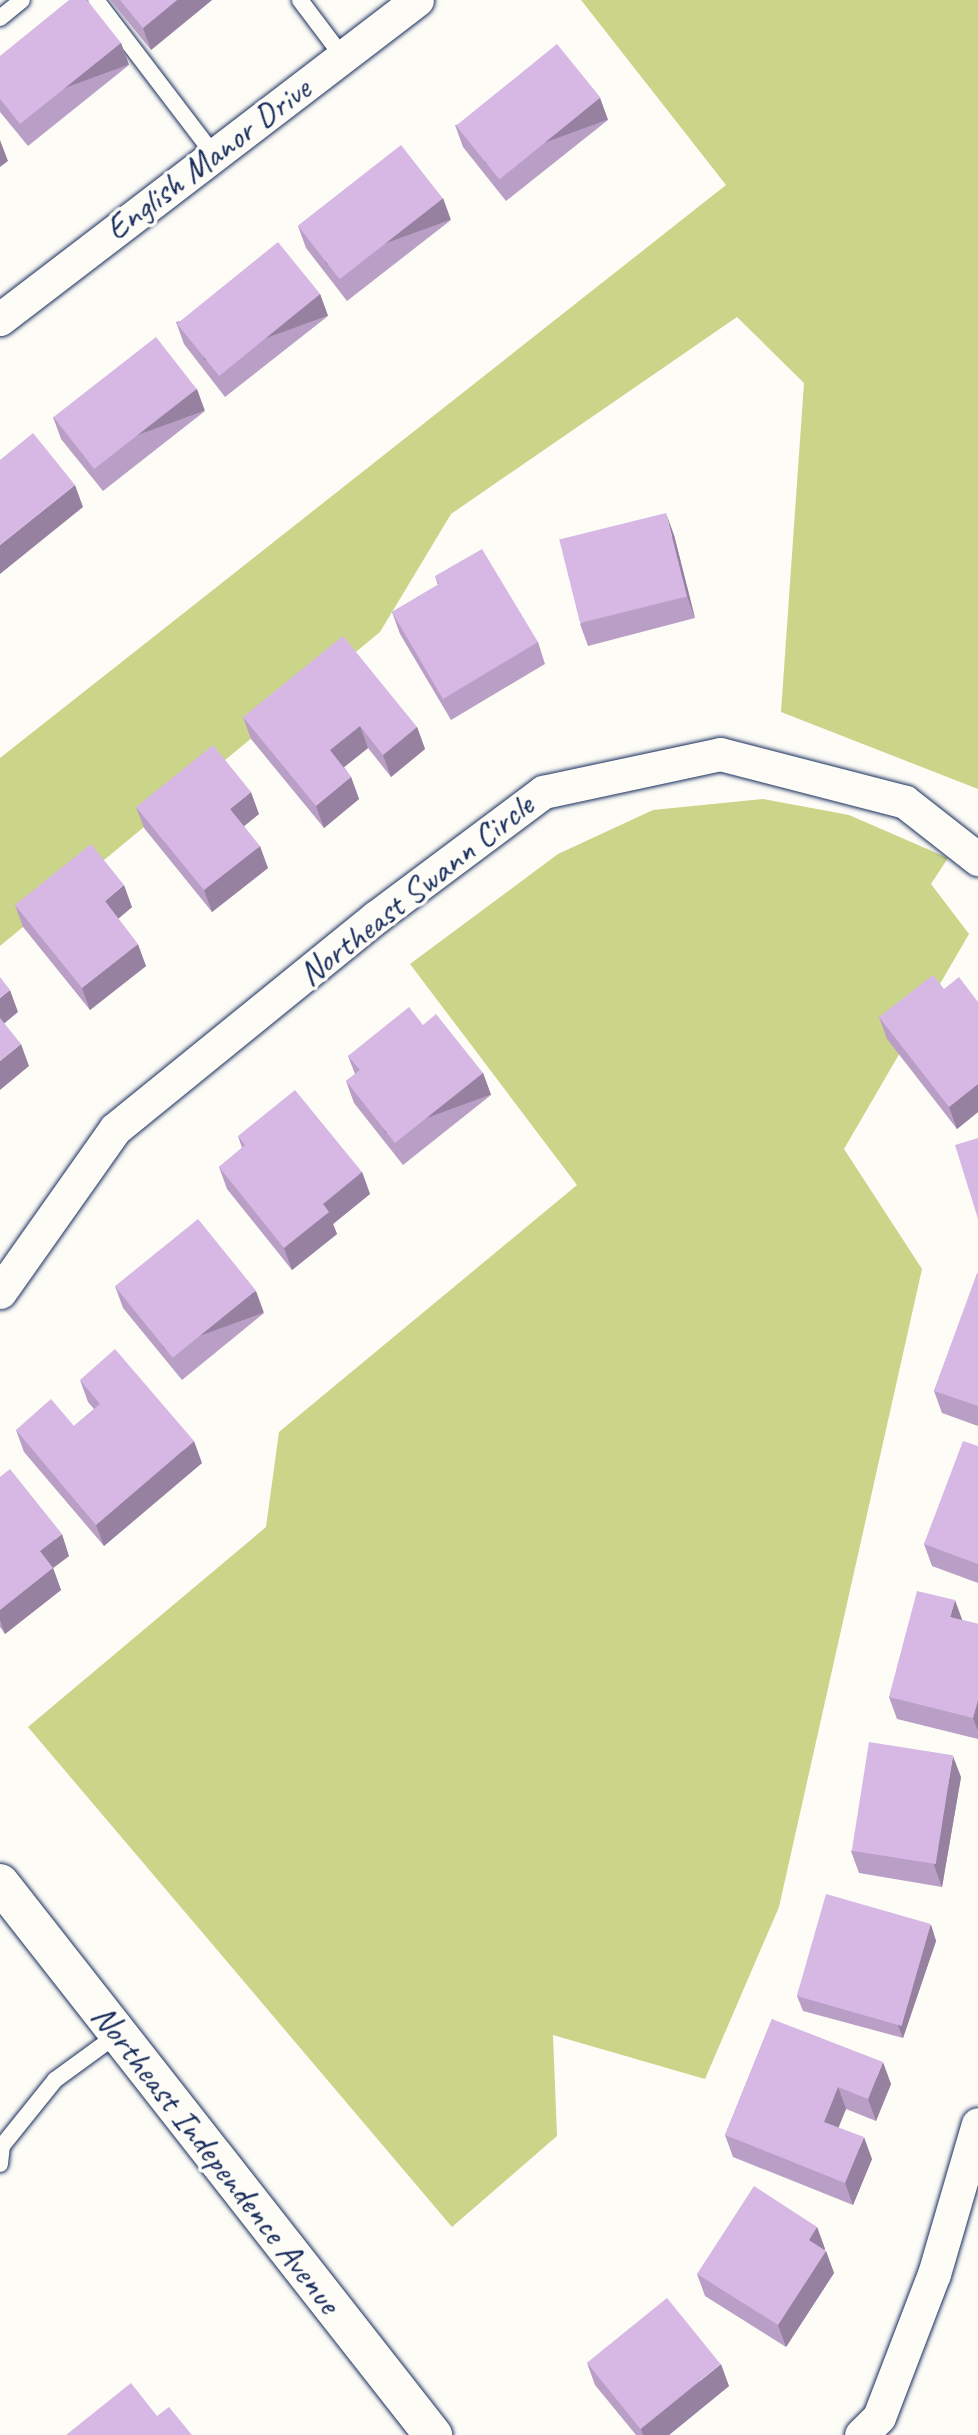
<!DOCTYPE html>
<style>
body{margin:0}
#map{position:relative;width:978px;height:2435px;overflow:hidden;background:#fdfcf7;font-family:Caveat,sans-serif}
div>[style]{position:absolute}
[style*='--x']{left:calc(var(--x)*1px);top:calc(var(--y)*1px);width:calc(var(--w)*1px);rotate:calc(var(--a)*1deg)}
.green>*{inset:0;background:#cad589}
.roads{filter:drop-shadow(0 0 2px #1b2f5e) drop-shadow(0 0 2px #1b2f5e)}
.lane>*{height:16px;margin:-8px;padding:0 8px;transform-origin:8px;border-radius:8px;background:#fdfcf7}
.street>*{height:33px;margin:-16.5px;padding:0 16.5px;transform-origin:16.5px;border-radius:16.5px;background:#fdfcf7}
.secondary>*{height:38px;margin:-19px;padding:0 19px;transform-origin:19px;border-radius:19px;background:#fdfcf7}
.wall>*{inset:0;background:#b99ec5}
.shaded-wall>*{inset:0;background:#9681a0;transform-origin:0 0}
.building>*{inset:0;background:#d7b8e5;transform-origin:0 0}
span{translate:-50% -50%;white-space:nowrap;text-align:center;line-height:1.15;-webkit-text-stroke:7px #fdfcf7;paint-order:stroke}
.street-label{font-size:35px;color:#1b2f5e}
</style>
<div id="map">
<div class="green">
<div style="clip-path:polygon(581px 0,978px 0,978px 789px,781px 712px,804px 383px,737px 317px,451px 514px,380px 632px,0 946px,0 758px,726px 185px)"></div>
<div style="clip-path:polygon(763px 799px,849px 815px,948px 858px,931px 884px,969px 934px,844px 1149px,922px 1269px,779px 1907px,705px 2079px,553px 2035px,557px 2136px,452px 2227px,28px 1727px,266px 1527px,279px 1432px,577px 1185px,410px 964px,558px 854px,653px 810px)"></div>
</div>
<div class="roads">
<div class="lane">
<div style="--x:96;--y:0;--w:195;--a:52.7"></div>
<div style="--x:300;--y:0;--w:71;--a:53"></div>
<div style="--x:0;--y:18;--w:28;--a:-39"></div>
<div style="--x:0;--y:2164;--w:18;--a:-84"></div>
<div style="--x:2;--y:2146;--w:85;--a:-51.2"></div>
<div style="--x:55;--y:2080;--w:78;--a:-36.1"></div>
</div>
<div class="street">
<div style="--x:0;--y:319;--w:525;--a:-37.42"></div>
<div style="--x:0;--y:1292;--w:199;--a:-54.8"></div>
<div style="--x:115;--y:1129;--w:336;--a:-39.1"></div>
<div style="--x:376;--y:917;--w:209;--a:-36.8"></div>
<div style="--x:543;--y:792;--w:181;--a:-12.1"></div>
<div style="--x:720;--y:754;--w:191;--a:14.5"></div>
<div style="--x:905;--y:802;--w:93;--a:38"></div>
<div style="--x:861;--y:2435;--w:25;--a:-45"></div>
<div style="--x:879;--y:2417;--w:153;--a:-69"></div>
<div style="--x:934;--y:2274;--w:156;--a:-73.7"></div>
</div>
<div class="secondary">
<div style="--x:0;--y:1883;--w:702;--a:51.89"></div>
</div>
</div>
<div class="wall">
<div style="clip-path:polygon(110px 0,212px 0,151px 50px)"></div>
<div style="clip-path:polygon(121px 43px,129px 65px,28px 146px,0 112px,0 56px)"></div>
<div style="clip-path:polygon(600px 98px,608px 120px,506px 201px,463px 147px,455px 125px)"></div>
<div style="clip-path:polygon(451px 220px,347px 301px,306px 248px,298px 226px)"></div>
<div style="clip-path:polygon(320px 294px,328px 316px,225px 397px,184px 344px,176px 322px)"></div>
<div style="clip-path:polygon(205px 411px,103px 491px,61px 439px,53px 417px)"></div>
<div style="clip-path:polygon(674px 535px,695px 618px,588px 646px,580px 624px)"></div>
<div style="clip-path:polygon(435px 576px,538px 642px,545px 664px,451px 720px,400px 634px,392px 612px,438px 585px)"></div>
<div style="clip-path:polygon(243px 717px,417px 727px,425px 749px,391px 777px,368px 748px,344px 767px,351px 777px,359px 799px,324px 828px,251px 739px)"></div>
<div style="clip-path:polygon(136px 807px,259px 814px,244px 826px,268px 868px,212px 912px,144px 828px)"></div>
<div style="clip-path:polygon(15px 905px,132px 907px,118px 919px,146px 966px,90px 1010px,23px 927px)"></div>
<div style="clip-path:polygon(944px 989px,978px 1002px,978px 1112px,957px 1129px,887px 1039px,879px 1017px)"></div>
<div style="clip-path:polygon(423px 1025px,483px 1073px,491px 1095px,403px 1165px,354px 1103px,346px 1081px,355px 1074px,348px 1056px)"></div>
<div style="clip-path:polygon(238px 1136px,362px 1172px,370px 1194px,333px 1224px,337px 1234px,292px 1270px,227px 1189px,219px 1167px,242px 1148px)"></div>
<div style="clip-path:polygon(978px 1273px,978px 1426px,942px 1413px,934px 1391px)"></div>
<div style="clip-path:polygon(115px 1286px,264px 1313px,182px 1380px,123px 1308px)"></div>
<div style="clip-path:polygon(80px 1380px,202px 1463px,104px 1546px,24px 1452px,16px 1430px,74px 1426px,94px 1409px,88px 1402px)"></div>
<div style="clip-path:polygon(978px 1446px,978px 1583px,932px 1566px,924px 1544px)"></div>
<div style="clip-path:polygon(0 1477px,69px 1556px,53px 1568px,61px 1590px,5px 1634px,0 1627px)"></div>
<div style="clip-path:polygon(962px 1620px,978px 1624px,978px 1739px,897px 1719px,889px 1697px)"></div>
<div style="clip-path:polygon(961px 1777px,942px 1887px,859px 1873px,851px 1851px)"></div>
<div style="clip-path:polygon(931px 1925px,936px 1941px,903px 2038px,803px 2011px,797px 1996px)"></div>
<div style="clip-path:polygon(772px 2019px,891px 2084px,876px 2121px,846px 2109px,838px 2127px,872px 2159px,853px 2205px,733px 2157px,725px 2135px)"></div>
<div style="clip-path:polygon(817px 2227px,825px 2249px,824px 2250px,826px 2251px,834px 2273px,786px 2347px,705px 2296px,697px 2274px)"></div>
<div style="clip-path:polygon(587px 2363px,729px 2386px,669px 2435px,636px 2435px,595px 2385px)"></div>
</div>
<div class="shaded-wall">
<div style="clip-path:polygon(177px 0,212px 0,151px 50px,143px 28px)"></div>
<div style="left:121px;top:43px;width:23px;height:129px;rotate:70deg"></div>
<div style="left:600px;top:98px;width:23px;height:130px;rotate:70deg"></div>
<div style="clip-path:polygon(0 140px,8px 161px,0 167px)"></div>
<div style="left:443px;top:198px;width:23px;height:132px;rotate:70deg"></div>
<div style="left:320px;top:294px;width:23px;height:131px;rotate:70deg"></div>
<div style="left:197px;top:389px;width:23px;height:130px;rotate:70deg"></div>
<div style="clip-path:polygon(75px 485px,83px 507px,0 574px,0 545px)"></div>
<div style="clip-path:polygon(666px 513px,674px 535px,695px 618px,687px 596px)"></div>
<div style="clip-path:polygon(360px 726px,368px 748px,338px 772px,330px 750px)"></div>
<div style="clip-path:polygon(417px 727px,425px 749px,391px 777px,383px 755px)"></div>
<div style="clip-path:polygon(351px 777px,359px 799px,324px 828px,316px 806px)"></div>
<div style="clip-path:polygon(251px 792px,259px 814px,238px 831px,230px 809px)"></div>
<div style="clip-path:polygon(260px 846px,268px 868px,212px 912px,204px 890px)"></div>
<div style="clip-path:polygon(124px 885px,132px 907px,113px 923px,105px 901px)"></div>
<div style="clip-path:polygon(138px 944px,146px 966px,90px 1010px,82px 988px)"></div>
<div style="clip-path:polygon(10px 990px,18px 1012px,0 1027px,0 998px)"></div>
<div style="clip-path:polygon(21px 1044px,29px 1066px,0 1090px,0 1061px)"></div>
<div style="left:483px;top:1073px;width:23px;height:112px;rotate:70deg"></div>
<div style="clip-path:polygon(978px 1084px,978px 1112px,957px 1129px,949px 1107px)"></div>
<div style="clip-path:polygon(362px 1172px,370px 1194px,333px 1224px,337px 1234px,292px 1270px,284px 1248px,323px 1204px)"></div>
<div style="left:256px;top:1291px;width:23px;height:106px;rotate:70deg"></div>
<div style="clip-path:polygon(194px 1441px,202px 1463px,104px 1546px,96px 1525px)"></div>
<div style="clip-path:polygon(62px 1534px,69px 1556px,53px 1568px,61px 1590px,5px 1634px,0 1620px,0 1610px,40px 1551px)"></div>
<div style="clip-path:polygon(955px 1600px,963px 1622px,950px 1617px)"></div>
<div style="clip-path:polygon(978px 1700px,978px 1731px,973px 1718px)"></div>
<div style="clip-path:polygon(953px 1756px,961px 1777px,942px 1887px,934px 1865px)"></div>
<div style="clip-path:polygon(931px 1925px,936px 1941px,903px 2038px,897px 2023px)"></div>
<div style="clip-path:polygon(883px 2062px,891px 2084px,876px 2121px,868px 2099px)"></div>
<div style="clip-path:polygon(838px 2087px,846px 2109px,832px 2144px,824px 2122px)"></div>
<div style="clip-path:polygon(864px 2137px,872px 2159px,853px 2205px,845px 2183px)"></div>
<div style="clip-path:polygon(817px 2227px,825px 2249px,817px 2262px,809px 2240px)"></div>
<div style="clip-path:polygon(826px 2251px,834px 2273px,786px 2347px,778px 2325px)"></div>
<div style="clip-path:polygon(721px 2364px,729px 2386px,669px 2435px,643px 2435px,641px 2429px)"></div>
</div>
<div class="building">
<div style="clip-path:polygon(69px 0,87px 0,121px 43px,20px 124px,0 99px,0 56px)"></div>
<div style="clip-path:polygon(120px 0,177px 0,143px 28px)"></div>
<div style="left:557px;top:44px;width:69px;height:130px;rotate:51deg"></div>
<div style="left:401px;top:145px;width:68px;height:131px;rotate:52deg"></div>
<div style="left:278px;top:242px;width:67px;height:130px;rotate:51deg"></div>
<div style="left:156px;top:337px;width:66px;height:130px;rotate:52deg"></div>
<div style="clip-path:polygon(33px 433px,75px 485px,0 545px,0 460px)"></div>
<div style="left:666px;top:513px;width:86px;height:110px;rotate:76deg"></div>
<div style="clip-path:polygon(482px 549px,538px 642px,443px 699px,392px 612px,439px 584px,435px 576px)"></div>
<div style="clip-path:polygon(343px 636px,417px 727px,383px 755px,360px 726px,330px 750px,351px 777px,316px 806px,243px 717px)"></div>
<div style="clip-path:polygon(213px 745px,251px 792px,230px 809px,260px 846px,204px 890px,136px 807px)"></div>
<div style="clip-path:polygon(91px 844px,124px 885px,105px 901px,138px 944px,82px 988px,15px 905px)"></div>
<div style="clip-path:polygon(933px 975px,944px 989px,959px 977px,978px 1002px,978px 1084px,949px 1107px,879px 1017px)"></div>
<div style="clip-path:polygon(0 977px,10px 990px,0 998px)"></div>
<div style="clip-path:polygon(409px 1007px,423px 1025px,436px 1014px,483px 1073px,395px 1143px,346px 1081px,360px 1070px,348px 1056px)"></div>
<div style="clip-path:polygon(0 1018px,21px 1044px,0 1061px)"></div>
<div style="clip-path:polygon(295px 1090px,362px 1172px,323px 1204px,329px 1212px,284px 1248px,219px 1167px,245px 1145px,238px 1136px)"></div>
<div style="clip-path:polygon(978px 1138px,978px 1219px,955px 1145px)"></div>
<div style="left:198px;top:1219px;width:92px;height:107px;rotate:51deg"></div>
<div style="clip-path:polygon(977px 1273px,978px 1273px,978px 1406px,934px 1391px)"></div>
<div style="clip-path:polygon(115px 1349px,194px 1441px,96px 1525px,16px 1430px,51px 1399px,74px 1426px,100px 1404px,80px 1380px)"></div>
<div style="clip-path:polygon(963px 1441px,978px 1446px,978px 1564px,924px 1544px)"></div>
<div style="clip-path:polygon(10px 1469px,62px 1534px,40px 1551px,53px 1568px,0 1610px,0 1477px)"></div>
<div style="clip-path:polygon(917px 1591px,955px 1600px,950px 1617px,978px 1624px,978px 1700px,973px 1718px,889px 1697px)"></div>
<div style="left:869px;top:1742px;width:85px;height:110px;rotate:9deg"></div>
<div style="left:826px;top:1894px;width:109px;height:106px;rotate:16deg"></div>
<div style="clip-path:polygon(772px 2019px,883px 2062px,868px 2099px,838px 2087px,824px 2122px,864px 2137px,845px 2183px,725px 2135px)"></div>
<div style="clip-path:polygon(754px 2186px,817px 2227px,809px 2240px,826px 2251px,778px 2325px,697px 2274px)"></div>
<div style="left:667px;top:2298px;width:85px;height:103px;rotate:51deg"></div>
<div style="clip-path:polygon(131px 2383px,157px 2416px,169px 2407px,192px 2435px,66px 2435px)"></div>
</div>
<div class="street-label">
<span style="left:208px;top:159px;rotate:-37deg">English Manor Drive</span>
<span style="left:416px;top:890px;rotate:-38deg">Northeast Swann Circle</span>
<span style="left:216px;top:2159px;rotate:52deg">Northeast Independence Avenue</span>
</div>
</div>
